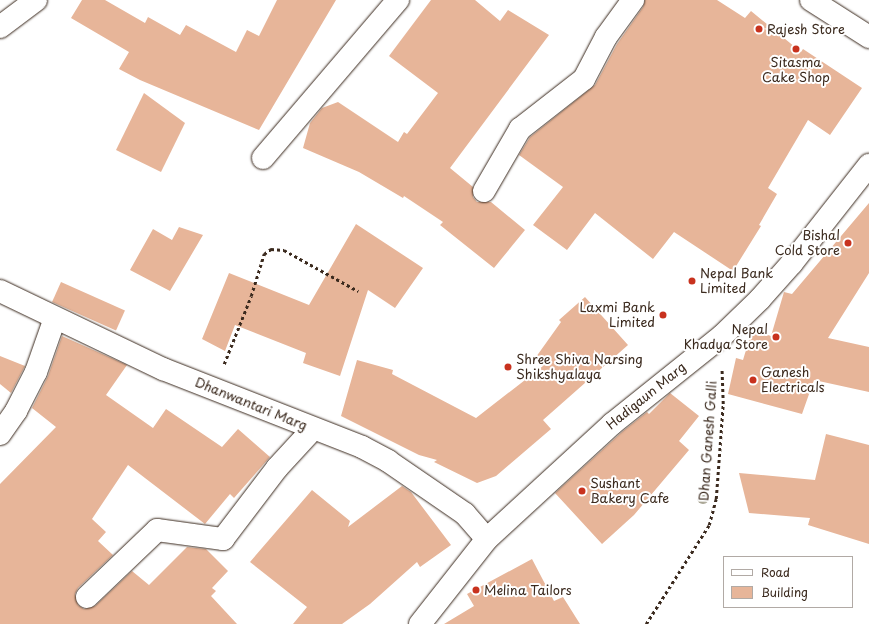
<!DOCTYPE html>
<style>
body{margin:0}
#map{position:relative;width:869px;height:624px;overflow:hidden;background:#fff;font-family:"Playpen Sans",sans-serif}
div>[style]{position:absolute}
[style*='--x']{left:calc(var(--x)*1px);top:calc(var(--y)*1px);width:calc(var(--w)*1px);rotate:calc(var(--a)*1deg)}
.building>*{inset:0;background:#e7b599;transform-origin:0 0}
.path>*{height:2.5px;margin-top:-1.25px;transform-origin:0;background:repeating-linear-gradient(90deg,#3b2a1e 0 3px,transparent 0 6px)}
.roads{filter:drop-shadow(0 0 1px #3b2a1e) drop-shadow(0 0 1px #3b2a1e)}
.minor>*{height:22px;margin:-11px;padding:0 11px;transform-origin:11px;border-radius:11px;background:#fff}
.major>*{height:22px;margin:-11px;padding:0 11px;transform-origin:11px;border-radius:11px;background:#fff}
.trees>*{width:12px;height:12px;margin:-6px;border-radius:50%;background:#aaa695}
.dots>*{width:11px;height:11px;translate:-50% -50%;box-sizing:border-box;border:2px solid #fff;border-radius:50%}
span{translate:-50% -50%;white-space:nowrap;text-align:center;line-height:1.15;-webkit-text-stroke:4px #fff;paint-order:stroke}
.poi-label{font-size:13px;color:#3b2a1e}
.left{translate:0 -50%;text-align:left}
.right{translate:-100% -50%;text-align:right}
.street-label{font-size:13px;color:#3b2a1e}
.legend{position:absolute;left:723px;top:556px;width:130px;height:52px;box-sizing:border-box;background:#fff;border:1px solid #b1aaa5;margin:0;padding:5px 7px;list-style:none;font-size:12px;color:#3b2a1e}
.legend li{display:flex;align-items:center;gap:8px;height:20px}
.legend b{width:20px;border:1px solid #b1aaa5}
</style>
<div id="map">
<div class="building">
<div style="clip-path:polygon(82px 0,105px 0,145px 23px,148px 17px,180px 35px,186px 25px,236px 52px,247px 30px,259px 36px,277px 0,336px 0,259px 130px,140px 80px,119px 69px,129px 52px,71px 18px)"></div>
<div style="clip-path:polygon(431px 0,475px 0,500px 21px,508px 10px,549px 35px,450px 168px,473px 187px,473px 197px,477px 202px,491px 202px,525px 230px,494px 268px,440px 225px,443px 222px,404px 196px,403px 198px,359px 172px,303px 148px,310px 123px,322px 108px,338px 102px,398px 142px,404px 132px,407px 134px,438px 93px,389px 56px)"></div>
<div style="clip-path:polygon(645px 0,717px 0,745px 18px,751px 11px,801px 52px,803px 49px,862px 88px,830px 135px,808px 120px,768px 188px,777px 194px,759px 225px,761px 226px,733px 271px,674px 232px,653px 259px,595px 213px,567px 250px,533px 225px,563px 187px,519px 155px,530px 137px,595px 85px,617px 44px,643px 7px)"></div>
<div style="clip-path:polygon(144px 93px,185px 123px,161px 172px,116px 150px)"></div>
<div style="clip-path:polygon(869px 203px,869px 273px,828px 338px,869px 347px,869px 392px,814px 380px,802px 414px,728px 394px,736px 358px,743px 360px,752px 330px,771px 336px,784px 292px,792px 294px)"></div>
<div style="clip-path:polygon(356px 224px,423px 268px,395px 308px,368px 290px,340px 376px,303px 363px,306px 353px,235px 325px,225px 351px,202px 339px,229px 273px,309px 305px)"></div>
<div style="clip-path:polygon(179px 227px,203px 235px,170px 291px,130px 270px,153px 229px,172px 240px)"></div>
<div style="left:61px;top:282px;width:70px;height:22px;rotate:24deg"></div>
<div style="clip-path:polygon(585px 297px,628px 345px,543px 420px,551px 429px,496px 476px,477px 483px,434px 462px,437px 460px,419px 455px,341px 416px,357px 360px,393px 370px,392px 374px,476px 418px,543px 366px,536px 357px,561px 322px,559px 320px)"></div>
<div style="clip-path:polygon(62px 336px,127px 365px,106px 395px,153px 428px,166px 409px,222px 447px,238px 429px,270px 457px,234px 498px,230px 494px,205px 524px,128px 465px,92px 519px,106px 532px,98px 541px,113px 555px,78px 588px,75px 594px,78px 605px,84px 609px,95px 606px,132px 571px,149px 585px,187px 547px,206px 549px,228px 571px,212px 588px,216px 591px,211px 596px,237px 624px,0 624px,0 484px,56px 427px,32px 408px,48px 376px)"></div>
<div style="clip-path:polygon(0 356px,25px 366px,11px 393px,0 384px)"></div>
<div style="clip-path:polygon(670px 393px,699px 416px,679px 441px,689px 450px,634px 515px,602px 544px,555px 493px,623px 431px,647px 412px,649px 414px)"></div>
<div style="clip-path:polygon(826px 434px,869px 445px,869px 544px,808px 525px,810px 518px,749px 513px,739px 473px,815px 480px)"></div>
<div style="clip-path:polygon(402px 486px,411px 492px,451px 545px,420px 567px,417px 562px,370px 604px,342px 624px,293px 624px,307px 607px,250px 562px,312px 490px,350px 521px,348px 527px)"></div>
<div style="clip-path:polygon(532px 559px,554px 601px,563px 597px,580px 624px,444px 624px,474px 606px,467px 594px)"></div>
</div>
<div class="path">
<div style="--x:224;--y:364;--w:73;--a:-68.3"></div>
<div style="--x:251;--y:296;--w:44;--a:-72.8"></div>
<div style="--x:264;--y:254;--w:9;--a:-36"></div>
<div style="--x:271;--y:249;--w:13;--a:4"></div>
<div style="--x:284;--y:250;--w:85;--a:29"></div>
<div style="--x:646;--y:624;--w:117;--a:-57.5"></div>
<div style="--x:709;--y:525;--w:27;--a:-75"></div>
<div style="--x:716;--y:499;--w:95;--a:-85.8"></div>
<div style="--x:723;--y:404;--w:34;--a:-92"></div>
</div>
<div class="roads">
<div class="minor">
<div style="--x:811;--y:0;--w:69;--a:32.5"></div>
<div style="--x:0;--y:27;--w:45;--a:-36.9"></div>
<div style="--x:263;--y:158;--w:208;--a:-49.5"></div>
<div style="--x:484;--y:191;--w:72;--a:-59.9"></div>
<div style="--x:520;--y:129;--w:81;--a:-38"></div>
<div style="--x:584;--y:79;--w:47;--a:-62.4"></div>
<div style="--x:606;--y:37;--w:46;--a:-53.9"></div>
<div style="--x:0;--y:291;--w:181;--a:25.6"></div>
<div style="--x:163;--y:369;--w:214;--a:21.4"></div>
<div style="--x:362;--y:447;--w:30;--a:28"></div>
<div style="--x:388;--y:461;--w:93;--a:34.5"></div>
<div style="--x:465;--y:514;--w:33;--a:49"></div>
<div style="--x:0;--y:434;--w:28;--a:-55"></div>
<div style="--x:16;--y:411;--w:44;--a:-62.9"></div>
<div style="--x:36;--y:372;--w:57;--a:-70.6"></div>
<div style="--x:87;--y:597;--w:97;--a:-43.7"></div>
<div style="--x:157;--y:530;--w:67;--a:7.8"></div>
<div style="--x:223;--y:539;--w:89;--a:-52.7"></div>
<div style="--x:277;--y:468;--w:53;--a:-47.3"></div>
</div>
<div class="major">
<div style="--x:420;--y:624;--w:108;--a:-51.8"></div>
<div style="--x:487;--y:539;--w:170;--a:-42.6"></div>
<div style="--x:612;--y:424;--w:141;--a:-38.7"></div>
<div style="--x:722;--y:336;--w:53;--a:-44.2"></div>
<div style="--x:760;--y:299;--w:48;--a:-48.4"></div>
<div style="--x:792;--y:263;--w:125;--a:-51.8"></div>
</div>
</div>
<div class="trees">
<div style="left:703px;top:498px"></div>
</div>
<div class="dots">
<div style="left:759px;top:29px;background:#c8321e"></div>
<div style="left:796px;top:49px;background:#c8321e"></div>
<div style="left:848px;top:243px;background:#c8321e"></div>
<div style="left:692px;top:281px;background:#c8321e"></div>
<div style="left:663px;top:315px;background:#c8321e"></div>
<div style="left:776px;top:337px;background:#c8321e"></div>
<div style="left:508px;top:367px;background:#c8321e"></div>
<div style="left:753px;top:380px;background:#c8321e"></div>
<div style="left:582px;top:491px;background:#c8321e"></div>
<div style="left:476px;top:590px;background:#c8321e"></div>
</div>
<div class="poi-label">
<span class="left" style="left:767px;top:29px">Rajesh Store</span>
<span style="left:796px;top:70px">Sitasma<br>Cake Shop</span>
<span class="right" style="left:840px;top:243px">Bishal<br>Cold Store</span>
<span class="left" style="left:700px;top:281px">Nepal Bank<br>Limited</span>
<span class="right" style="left:655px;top:315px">Laxmi Bank<br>Limited</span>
<span class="right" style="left:768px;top:337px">Nepal<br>Khadya Store</span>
<span class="left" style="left:516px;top:367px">Shree Shiva Narsing<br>Shikshyalaya</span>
<span class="left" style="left:761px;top:380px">Ganesh<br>Electricals</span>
<span class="left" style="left:590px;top:491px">Sushant<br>Bakery Cafe</span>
<span class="left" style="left:484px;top:590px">Melina Tailors</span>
</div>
<div class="street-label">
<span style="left:646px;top:396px;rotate:-39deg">Hadigaun Marg</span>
<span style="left:251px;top:404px;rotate:22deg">Dhanwantari Marg</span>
<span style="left:708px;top:441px;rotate:-86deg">Dhan Ganesh Galli</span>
</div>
<ul class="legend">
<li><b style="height:5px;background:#fff"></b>Road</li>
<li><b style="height:11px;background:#e7b599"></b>Building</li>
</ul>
</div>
